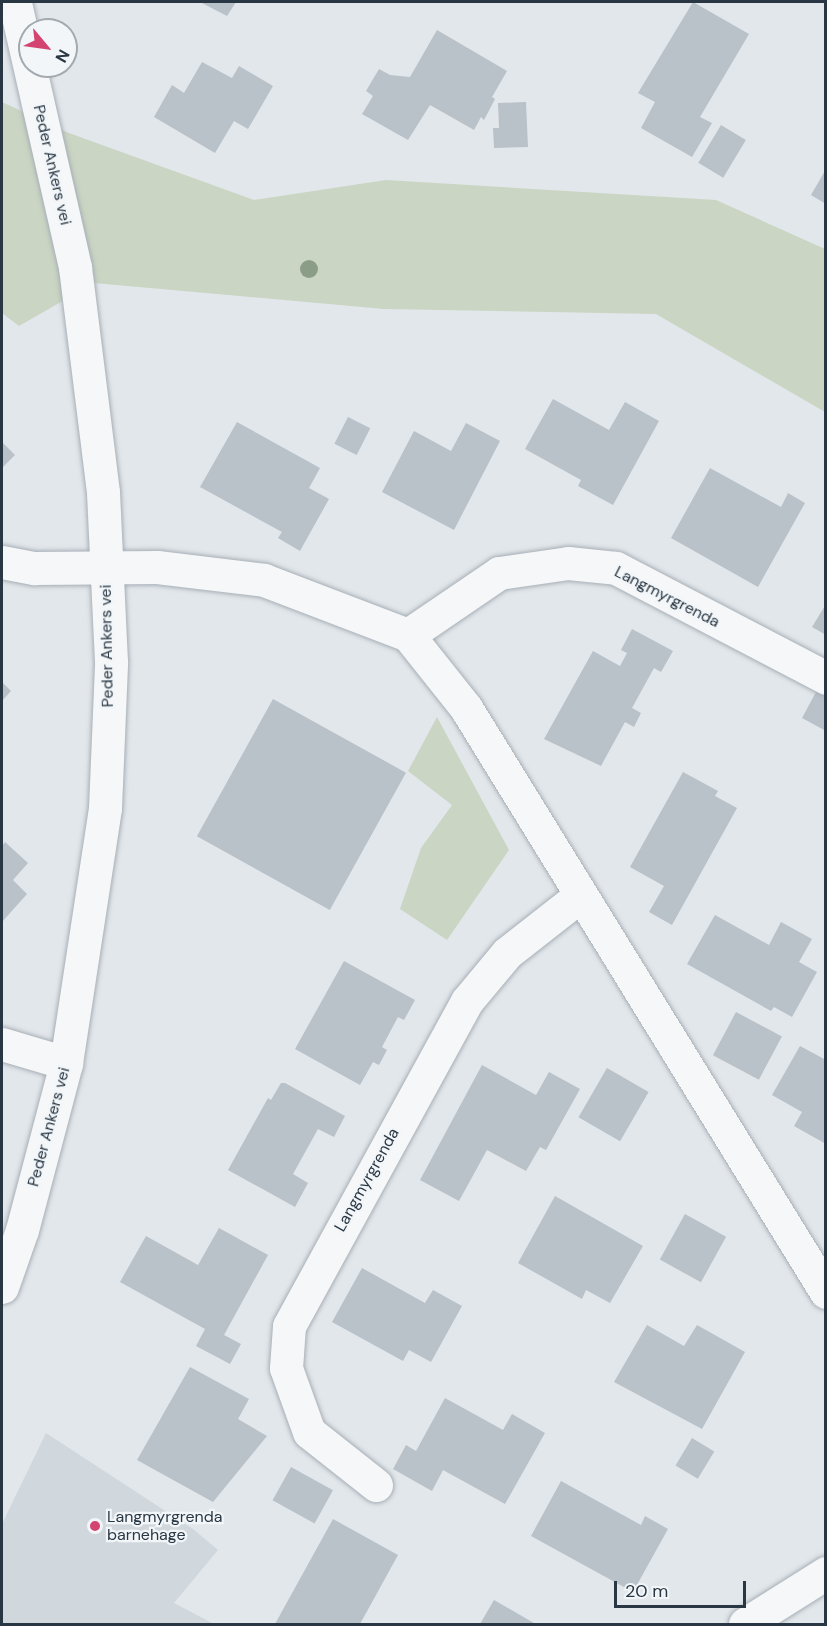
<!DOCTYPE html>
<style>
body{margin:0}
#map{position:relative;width:827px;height:1626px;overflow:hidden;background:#e2e7eb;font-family:"DM Sans",sans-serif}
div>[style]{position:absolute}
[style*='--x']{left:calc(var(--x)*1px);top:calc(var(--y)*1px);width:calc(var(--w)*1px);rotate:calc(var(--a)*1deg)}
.built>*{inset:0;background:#d0d7dd}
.green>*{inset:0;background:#cbd5c3}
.building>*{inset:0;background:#b9c1c9;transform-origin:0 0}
.roads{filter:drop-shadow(0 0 2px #a7afb6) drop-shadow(0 0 2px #a7afb6)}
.minor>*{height:33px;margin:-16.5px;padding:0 16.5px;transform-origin:16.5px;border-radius:16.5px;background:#f5f7f9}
.trees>*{width:18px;height:18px;margin:-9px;border-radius:50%;background:#8c9d87}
.dots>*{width:16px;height:16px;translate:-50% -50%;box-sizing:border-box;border:3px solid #f2f6f8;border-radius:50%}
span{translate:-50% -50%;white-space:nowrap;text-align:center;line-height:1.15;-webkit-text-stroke:4.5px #f2f6f8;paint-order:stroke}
.street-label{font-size:16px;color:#293744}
.poi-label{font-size:16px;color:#293744}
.left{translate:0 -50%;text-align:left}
.frame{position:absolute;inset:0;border:3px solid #293744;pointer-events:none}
.north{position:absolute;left:18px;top:18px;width:60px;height:60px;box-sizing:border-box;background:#f2f6f8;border:2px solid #a2aab0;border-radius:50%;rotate:119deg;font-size:16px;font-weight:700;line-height:24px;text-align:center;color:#293744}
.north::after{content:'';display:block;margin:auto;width:21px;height:27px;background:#d44471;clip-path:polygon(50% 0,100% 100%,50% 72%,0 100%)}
.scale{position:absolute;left:614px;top:1581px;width:132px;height:27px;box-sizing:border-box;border:3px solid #293744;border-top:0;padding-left:8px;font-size:18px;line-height:21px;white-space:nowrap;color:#293744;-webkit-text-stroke:4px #f2f6f8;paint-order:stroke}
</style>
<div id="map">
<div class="built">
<div style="clip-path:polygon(46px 1433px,193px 1529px,218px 1550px,174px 1603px,214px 1624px,2px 1624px,2px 1524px)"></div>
</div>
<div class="green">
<div style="clip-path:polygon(2px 102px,69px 133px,254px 200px,386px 180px,716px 200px,825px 249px,825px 412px,656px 314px,384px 309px,94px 283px,19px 326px,2px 313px)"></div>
<div style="clip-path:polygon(437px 717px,509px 850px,447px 940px,400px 909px,421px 848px,452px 805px,408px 771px)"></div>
</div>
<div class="building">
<div style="clip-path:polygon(200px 2px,236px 2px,227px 16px)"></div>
<div style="clip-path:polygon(693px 2px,749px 34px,700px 117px,712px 123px,692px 157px,641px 128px,655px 102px,638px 93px)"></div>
<div style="clip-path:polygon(437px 30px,507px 71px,492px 97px,495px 99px,484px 120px,481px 117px,474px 130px,430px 105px,408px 140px,362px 114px,373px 96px,366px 91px,379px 69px,390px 75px,410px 77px)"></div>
<div style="clip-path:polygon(202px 62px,232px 78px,239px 66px,273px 86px,248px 129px,234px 121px,215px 153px,154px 117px,172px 85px,184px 93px)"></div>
<div style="clip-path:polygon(526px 102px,528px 147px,494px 148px,493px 128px,499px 128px,498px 103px)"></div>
<div style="left:721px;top:125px;width:29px;height:44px;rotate:31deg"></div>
<div style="clip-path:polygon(826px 169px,826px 204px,811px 195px)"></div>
<div style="clip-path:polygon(553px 399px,609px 430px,625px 402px,659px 421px,613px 505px,578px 486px,581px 480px,525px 449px)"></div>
<div style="left:348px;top:417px;width:25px;height:30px;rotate:27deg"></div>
<div style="clip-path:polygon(237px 422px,320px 468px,309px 488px,329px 499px,300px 551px,278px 538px,282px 532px,200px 487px)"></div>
<div style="clip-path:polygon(466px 423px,500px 441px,454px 530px,382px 492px,414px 431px,451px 451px)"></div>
<div style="clip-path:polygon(2px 442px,15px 455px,2px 468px)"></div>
<div style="clip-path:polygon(710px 468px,781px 507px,788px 493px,805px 503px,758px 587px,671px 538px)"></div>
<div style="clip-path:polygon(826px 604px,826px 635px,812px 627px)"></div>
<div style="clip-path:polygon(632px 629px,673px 651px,661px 672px,654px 668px,632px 708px,641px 713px,634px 727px,625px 722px,601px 766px,544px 739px,593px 651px,620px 666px,627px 653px,621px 650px)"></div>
<div style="clip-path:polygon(2px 682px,11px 691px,2px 701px)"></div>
<div style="clip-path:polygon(816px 692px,826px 696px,826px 731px,802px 718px)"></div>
<div style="left:273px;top:699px;width:152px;height:157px;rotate:29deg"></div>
<div style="clip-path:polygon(683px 772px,718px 791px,715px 796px,737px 808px,672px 925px,649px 912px,664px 886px,630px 867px)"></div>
<div style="clip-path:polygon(5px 842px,28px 863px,13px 880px,27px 894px,2px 922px,2px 846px)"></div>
<div style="clip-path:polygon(715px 915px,769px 945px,781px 922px,812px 939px,799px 962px,817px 972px,792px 1017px,774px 1007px,771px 1011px,687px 964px)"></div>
<div style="clip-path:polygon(344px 961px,415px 1000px,404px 1020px,398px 1017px,382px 1047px,387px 1050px,379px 1065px,373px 1062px,360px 1085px,295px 1049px)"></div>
<div style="left:736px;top:1012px;width:52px;height:49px;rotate:28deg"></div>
<div style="clip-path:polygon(800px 1046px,826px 1060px,826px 1144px,794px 1126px,802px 1112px,772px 1095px)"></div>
<div style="clip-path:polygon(482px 1065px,536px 1095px,549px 1072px,580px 1089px,546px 1150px,540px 1147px,526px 1171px,487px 1150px,459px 1201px,420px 1180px)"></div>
<div style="left:607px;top:1068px;width:48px;height:57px;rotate:30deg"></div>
<div style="clip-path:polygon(281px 1083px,285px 1083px,345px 1116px,334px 1137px,318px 1129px,293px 1174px,308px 1183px,295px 1207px,228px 1170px,268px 1098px,271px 1100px)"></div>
<div style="clip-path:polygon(555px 1196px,643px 1246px,610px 1303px,586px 1290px,582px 1299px,518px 1263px)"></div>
<div style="left:685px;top:1214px;width:47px;height:52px;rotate:29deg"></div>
<div style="clip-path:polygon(219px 1228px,268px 1255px,224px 1335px,241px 1344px,230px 1364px,196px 1346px,205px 1329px,120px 1282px,146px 1236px,198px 1265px)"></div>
<div style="clip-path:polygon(362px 1268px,425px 1303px,433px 1290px,462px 1306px,431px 1362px,409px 1350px,403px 1361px,332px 1322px)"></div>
<div style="clip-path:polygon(647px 1325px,684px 1346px,697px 1325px,745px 1352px,702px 1429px,614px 1382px)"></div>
<div style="clip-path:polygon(190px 1367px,249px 1399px,238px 1419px,267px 1436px,213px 1502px,137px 1460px)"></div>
<div style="clip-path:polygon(445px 1398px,503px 1430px,512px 1414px,545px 1433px,505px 1504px,443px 1470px,432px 1491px,393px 1469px,406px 1445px,416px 1451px)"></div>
<div style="left:692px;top:1438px;width:26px;height:32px;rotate:31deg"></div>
<div style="left:291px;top:1467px;width:48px;height:38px;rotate:29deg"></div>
<div style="clip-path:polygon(561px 1481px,641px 1525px,645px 1516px,668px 1529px,633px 1592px,531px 1536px)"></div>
<div style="clip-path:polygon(333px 1519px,398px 1555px,360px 1624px,275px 1624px)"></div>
<div style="clip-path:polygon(494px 1600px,534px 1623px,533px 1624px,480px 1624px)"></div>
</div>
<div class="roads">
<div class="minor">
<div style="--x:2;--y:562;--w:33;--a:11"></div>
<div style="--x:34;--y:568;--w:123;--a:-0.5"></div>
<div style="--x:157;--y:567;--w:108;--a:6.9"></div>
<div style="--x:264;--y:580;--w:154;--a:20.9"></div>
<div style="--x:408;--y:635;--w:93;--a:51.5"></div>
<div style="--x:466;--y:708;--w:686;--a:58.35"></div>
<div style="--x:408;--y:635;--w:110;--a:-34.3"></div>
<div style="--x:499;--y:573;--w:70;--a:-8.2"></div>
<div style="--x:568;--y:563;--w:48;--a:5.9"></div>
<div style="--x:616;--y:568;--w:237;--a:27.6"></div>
<div style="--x:2;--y:1044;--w:67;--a:16.5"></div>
<div style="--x:2;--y:1287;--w:60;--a:-70.7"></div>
<div style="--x:22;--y:1230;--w:173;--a:-75.2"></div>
<div style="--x:66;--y:1063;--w:258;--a:-81.3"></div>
<div style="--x:105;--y:808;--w:146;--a:-87.6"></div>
<div style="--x:111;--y:662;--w:170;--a:-92.7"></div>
<div style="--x:103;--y:492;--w:227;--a:-97.1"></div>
<div style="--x:75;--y:267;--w:272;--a:-102.8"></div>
<div style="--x:376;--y:1485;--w:85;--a:-141.7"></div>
<div style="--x:309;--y:1432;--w:68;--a:-109.8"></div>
<div style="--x:286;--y:1368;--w:42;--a:-85.9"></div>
<div style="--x:289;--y:1326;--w:371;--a:-61.3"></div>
<div style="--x:467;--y:1001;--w:62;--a:-50.2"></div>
<div style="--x:507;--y:953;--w:94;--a:-38.1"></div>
<div style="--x:745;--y:1624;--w:96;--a:-32.2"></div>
</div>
</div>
<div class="trees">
<div style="left:309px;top:269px"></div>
</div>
<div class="dots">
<div style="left:95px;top:1526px;background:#d44471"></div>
</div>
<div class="street-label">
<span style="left:52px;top:165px;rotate:77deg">Peder Ankers vei</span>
<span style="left:667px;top:597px;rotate:27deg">Langmyrgrenda</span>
<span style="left:107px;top:646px;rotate:-91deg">Peder Ankers vei</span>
<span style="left:49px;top:1127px;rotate:-75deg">Peder Ankers vei</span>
<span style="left:367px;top:1180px;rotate:-61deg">Langmyrgrenda</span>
</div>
<div class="poi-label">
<span class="left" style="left:107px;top:1526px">Langmyrgrenda<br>barnehage</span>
</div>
<div class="frame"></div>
<div class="north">N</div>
<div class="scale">20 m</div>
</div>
